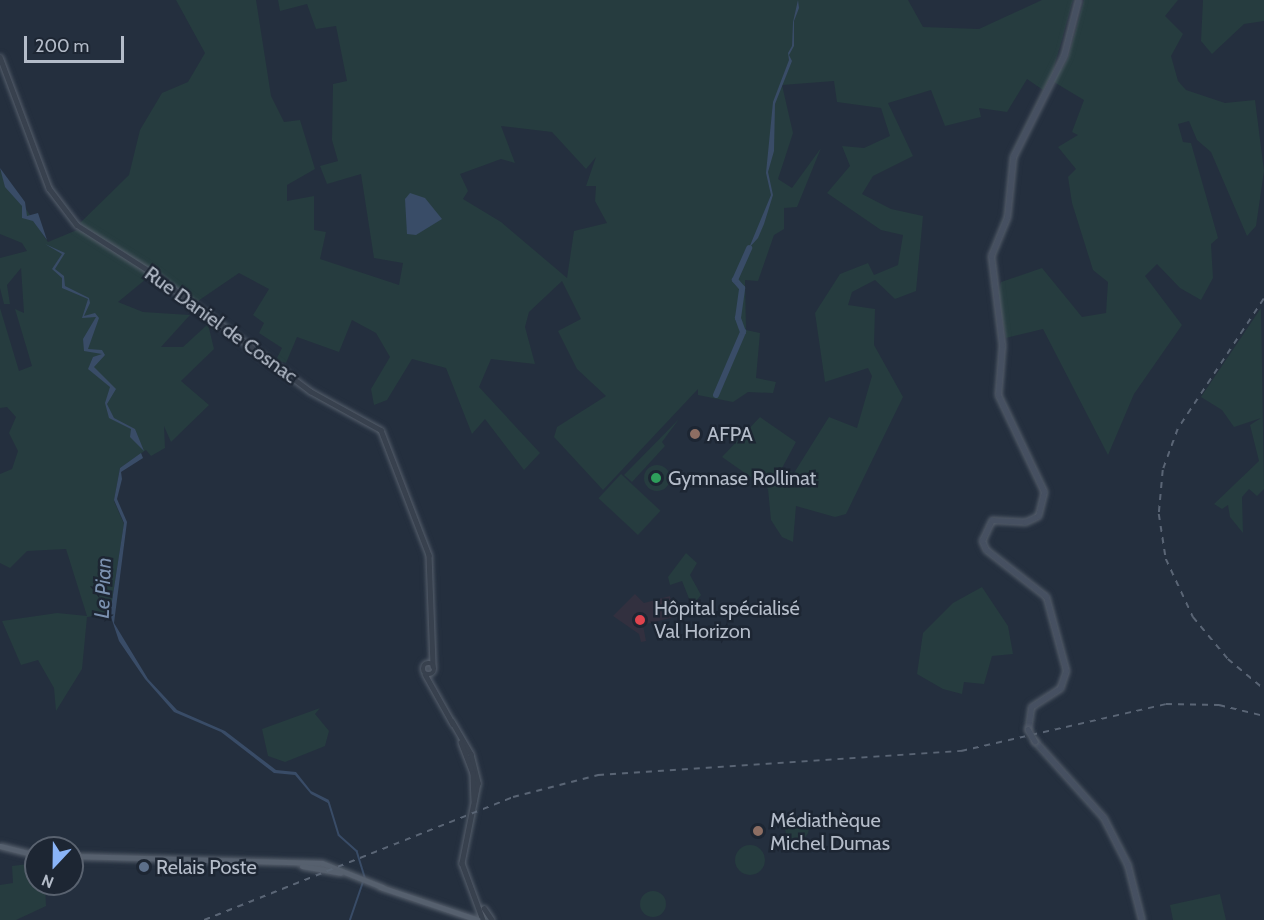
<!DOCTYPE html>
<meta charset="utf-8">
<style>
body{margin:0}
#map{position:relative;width:1264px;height:920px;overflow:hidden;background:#242f3e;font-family:Cabin,sans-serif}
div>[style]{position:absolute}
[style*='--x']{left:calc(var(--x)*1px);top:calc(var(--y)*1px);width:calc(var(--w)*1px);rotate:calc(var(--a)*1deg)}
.medical>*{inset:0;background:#32303f}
.green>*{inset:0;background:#263c3f;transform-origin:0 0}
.round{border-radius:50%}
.water>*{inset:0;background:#394c67}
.stream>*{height:1.5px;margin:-0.75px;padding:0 0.75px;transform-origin:0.75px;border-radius:0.75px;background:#394c67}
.river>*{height:6px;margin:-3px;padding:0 3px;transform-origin:3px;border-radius:3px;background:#394c67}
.roads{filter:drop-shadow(0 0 2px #565f6c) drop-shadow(0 0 2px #565f6c)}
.tertiary>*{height:4.5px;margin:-2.25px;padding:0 2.25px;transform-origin:2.25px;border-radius:2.25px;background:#38414e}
.tertiary>.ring{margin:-2.25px;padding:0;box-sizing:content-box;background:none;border:4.5px solid #38414e;border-radius:50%}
.secondary>*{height:4.5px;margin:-2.25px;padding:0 2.25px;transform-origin:2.25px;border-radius:2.25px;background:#465061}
.primary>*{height:5px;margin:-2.5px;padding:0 2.5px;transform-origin:2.5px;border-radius:2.5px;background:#56606e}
.rail>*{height:1.5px;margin-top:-0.75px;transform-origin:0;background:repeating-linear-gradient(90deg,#5a6575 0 6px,transparent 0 12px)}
.bridges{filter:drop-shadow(0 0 2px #565f6c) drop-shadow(0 0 2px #565f6c)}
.secondary-bridge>*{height:4.5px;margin:-2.25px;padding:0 2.25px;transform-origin:2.25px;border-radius:2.25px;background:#465061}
.dots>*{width:16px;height:16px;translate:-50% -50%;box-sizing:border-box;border:3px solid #1d2633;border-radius:50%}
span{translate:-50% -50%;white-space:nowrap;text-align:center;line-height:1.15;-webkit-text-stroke:5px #1d2633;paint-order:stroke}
.street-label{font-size:20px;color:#b4bcc9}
.poi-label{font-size:20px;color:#b4bcc9}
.left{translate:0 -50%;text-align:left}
.water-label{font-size:21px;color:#7c92b1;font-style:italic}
.north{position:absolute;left:24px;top:836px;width:60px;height:60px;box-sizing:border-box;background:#1d2633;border:2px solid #59626f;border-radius:50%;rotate:202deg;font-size:16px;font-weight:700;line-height:24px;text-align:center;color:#b4bcc9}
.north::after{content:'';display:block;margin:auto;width:21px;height:27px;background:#8ab4f8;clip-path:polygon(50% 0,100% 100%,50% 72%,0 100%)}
.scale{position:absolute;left:24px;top:36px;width:100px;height:27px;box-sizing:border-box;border:3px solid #b4bcc9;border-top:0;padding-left:8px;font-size:18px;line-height:21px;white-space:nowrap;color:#b4bcc9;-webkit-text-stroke:4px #1d2633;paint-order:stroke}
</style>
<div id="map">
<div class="medical">
<div style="clip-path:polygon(635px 594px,644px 603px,670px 596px,674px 617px,643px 625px,646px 641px,641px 642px,639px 634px,613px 616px)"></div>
</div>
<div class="green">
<div style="clip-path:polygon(evenodd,176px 0,256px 0,271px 96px,284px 122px,300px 120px,315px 169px,287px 185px,287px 201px,314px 196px,314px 230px,326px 232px,320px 259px,399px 285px,403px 263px,374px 258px,361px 174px,327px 184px,320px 166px,338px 161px,332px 140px,333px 84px,347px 81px,336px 26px,316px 29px,307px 4px,280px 11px,278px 0,908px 0,923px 27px,979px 29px,1042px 0,1073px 0,1053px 71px,1062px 69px,1068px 58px,1084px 0,1178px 0,1165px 16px,1183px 34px,1171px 56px,1178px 81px,1186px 90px,1225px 103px,1255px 100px,1264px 171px,1256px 226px,1247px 236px,1211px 152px,1197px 140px,1189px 121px,1178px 124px,1183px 142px,1191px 143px,1218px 238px,1211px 244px,1213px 278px,1201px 300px,1180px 288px,1157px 264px,1145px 276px,1182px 325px,1134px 394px,1108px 455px,1043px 329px,1006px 338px,998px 296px,1001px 282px,1042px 268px,1082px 317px,1106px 313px,1108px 282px,1093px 270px,1072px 203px,1068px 177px,1076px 169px,1058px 147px,1078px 135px,1072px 132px,1084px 100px,1049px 79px,1043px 90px,1027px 79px,1007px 112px,979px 108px,981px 117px,945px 126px,931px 90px,888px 103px,913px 156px,873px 176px,862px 194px,891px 209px,923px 216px,916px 291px,895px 299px,875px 280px,852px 292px,848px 305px,875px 309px,874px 345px,903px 397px,846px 514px,835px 517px,796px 506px,793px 542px,782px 537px,771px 520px,768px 489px,722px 457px,760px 417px,796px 442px,774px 483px,787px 469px,794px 473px,829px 417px,857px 428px,872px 376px,868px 368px,825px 382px,815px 313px,840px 274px,868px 263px,874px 275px,898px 265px,903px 235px,881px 230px,827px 193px,850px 166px,842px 146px,864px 148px,890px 136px,881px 108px,837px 102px,834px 81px,782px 85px,793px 133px,778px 179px,792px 188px,821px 148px,797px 207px,784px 208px,784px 229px,774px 235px,758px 281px,745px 280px,746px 330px,760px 333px,756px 378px,776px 382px,773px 393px,748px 392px,733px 402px,698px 395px,698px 389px,603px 490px,554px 437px,557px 427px,606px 396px,577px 369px,558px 331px,581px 319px,562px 281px,529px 312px,525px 327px,535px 364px,491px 359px,479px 387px,540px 453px,524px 470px,485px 419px,472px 434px,446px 368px,412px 359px,387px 400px,374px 405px,371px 389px,390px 357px,376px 333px,352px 320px,339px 352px,297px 337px,286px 363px,276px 360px,282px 348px,259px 333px,264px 323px,253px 315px,269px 289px,239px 273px,195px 303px,157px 270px,118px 302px,143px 312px,190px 315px,161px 347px,183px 347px,208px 324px,214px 349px,181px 381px,209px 405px,171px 442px,164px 426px,165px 448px,151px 456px,146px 450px,120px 468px,114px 501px,124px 524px,110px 614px,87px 617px,82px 669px,56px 711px,54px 688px,38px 660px,21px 665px,2px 621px,57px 613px,87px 616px,66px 549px,27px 551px,10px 568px,0 563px,0 474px,12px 469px,18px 451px,9px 433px,16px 417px,7px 407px,0 408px,0 308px,19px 371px,32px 366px,15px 309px,24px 313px,21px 268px,7px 285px,10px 304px,4px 304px,0 288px,0 258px,27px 251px,22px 243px,0 234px,0 170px,48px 242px,77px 230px,91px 234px,80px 223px,129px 175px,140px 130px,162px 93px,188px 82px,205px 53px,176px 0,501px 126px,552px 132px,586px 169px,596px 157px,586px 186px,596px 186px,595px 201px,607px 223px,574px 231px,567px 278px,501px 222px,463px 199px,468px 191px,460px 174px,501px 159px,515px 163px,501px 126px)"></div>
<div style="clip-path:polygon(1203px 0,1264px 0,1264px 21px,1244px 24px,1212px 54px,1201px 41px)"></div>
<div style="clip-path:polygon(1261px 308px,1264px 489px,1257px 496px,1249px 489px,1242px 497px,1243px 533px,1230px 517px,1228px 505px,1222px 509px,1214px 504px,1259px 461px,1250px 425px,1261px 418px,1234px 427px,1222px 410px,1201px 397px)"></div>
<div style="clip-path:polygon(679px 419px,662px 442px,665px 446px,632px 482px,624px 475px)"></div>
<div class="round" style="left:644px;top:465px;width:26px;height:26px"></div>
<div style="left:621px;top:474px;width:54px;height:33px;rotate:43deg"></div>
<div style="clip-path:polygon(686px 553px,697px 563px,690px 575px,701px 595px,692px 606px,682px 581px,670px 585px,668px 577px)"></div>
<div style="clip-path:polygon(982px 587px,1008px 626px,1013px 654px,992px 656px,984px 684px,964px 682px,962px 694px,943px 689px,917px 674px,923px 633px,953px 603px)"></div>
<div style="clip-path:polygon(320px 708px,315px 714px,329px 731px,325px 746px,285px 762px,268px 756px,262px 729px)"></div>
<div class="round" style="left:785px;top:816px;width:24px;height:24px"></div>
<div class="round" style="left:735px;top:845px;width:30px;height:30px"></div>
<div style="clip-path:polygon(36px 863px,36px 884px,45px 884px,46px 906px,16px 920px,0 920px,0 885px,13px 883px,12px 866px)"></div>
<div class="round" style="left:640px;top:891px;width:26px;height:26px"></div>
<div style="clip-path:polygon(1220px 894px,1226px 920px,1173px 920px,1170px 905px)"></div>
</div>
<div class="water">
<div style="clip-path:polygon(798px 0,799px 8px,794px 21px,794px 46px,789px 55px,792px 61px,775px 104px,774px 151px,768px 172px,773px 195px,764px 224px,758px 238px,749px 248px,771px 195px,766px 173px,773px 102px,789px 60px,788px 53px,792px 46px,793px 22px)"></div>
<div style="clip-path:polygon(0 168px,25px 202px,27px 216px,38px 213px,47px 240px,33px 221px,22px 218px,22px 206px,5px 187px)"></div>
<div style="clip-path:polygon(410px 193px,425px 198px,442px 219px,416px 235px,407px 234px,405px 199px)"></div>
<div style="clip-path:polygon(45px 244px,65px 253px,55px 269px,64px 276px,65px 286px,89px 298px,90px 303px,84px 316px,95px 313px,99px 318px,88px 349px,102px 350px,105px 355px,94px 367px,116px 389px,107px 404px,114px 418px,135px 429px,144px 451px,130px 437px,131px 429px,109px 418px,105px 403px,110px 387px,88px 369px,93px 357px,102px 354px,84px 351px,83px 339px,96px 317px,82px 318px,88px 299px,62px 288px,62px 278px,52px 269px,62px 254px)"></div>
<div style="clip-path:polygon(141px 453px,143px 458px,121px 472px,122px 479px,117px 499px,127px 522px,114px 623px,148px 679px,177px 710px,225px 731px,276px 770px,296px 772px,311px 791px,329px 800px,328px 803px,311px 794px,295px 775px,274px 773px,221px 732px,174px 712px,145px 679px,119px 641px,110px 614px,124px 523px,114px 500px,120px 468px)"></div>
</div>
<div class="stream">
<div style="--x:329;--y:802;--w:34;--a:73"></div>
<div style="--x:339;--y:835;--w:24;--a:42"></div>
<div style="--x:357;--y:851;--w:28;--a:73"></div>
<div style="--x:350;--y:920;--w:40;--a:-71.1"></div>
</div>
<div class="river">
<div style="--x:716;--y:395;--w:69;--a:-66.8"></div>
<div style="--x:743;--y:332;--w:15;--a:-110"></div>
<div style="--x:738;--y:318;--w:30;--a:-82"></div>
<div style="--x:742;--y:288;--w:11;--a:-131"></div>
<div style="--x:735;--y:280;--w:35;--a:-66"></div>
</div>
<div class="roads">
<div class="tertiary">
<div style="--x:0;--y:57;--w:140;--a:69.5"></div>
<div style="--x:49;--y:188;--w:46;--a:52.9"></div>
<div style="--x:77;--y:225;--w:88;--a:32.4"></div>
<div style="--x:151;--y:272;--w:199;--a:36.8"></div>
<div style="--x:310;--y:391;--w:81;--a:28.8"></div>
<div style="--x:381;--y:430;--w:134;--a:69"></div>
<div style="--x:429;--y:555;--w:111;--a:87.9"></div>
<div class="ring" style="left:423.5px;top:663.5px;width:6.5px;height:6.5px"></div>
<div style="--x:425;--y:674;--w:57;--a:60.8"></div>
<div style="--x:452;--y:721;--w:38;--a:60"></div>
<div style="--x:471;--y:754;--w:30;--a:76"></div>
<div style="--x:478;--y:783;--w:82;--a:101.3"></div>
<div style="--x:462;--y:863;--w:61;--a:69.8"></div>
<div style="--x:461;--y:742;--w:33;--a:69"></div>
<div style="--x:473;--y:773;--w:27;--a:88"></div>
<div style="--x:484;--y:908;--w:14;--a:56"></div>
</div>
<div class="secondary">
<div style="--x:1028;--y:729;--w:22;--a:-82"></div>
<div style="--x:1031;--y:707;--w:35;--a:-33"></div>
<div style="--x:1060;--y:688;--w:18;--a:-71"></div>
<div style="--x:1066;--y:671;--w:77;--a:-105.1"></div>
<div style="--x:1046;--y:597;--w:76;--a:-141.9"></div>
<div style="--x:986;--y:550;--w:10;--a:-114"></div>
<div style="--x:982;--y:541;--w:23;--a:-65"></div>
<div style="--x:992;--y:520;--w:33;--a:3"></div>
<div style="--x:1025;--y:522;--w:14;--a:-25"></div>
<div style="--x:1038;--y:516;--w:25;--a:-76"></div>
<div style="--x:1044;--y:492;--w:107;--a:-115.4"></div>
<div style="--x:998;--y:395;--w:50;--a:-85.4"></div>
<div style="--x:1002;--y:345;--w:90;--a:-97"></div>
<div style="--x:991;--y:256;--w:42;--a:-67.7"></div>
<div style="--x:1007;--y:217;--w:60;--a:-84.3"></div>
<div style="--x:1013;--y:157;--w:114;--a:-63.4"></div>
<div style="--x:1064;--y:55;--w:57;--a:-75.7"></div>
<div style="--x:1035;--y:741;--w:103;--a:48.1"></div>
<div style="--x:1104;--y:818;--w:53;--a:62.9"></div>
<div style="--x:1128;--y:865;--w:57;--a:75.7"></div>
</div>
<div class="primary">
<div style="--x:0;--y:846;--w:37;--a:14"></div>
<div style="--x:72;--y:856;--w:250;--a:1.6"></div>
<div style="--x:322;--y:863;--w:65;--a:21.8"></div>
<div style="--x:302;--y:866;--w:39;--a:10"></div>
<div style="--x:380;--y:887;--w:103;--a:18.6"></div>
</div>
</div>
<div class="rail">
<div style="--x:1264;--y:299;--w:156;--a:123.5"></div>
<div style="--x:1178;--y:429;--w:44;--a:110.1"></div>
<div style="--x:1163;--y:470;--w:44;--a:95.2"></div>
<div style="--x:1159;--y:514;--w:46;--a:81.2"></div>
<div style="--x:1166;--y:559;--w:64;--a:65"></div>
<div style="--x:1193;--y:617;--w:55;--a:50.2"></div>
<div style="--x:1228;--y:659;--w:47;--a:39.8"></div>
<div style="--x:204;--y:920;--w:333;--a:-21.7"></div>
<div style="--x:513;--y:797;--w:88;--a:-14.5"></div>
<div style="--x:598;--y:775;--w:364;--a:-3.8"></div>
<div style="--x:961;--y:751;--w:210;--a:-12.9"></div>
<div style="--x:1166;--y:704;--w:53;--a:1.1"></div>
<div style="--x:1219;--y:705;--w:46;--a:13.7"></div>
</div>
<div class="bridges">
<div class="secondary-bridge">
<div style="--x:1028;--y:729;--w:14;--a:60"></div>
</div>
</div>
<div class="dots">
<div style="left:695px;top:434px;background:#8d6e63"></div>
<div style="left:656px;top:478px;background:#2e9e5b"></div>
<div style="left:640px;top:620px;background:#e0444e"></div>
<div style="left:758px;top:831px;background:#8d6e63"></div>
<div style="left:144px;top:867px;background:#5c6f8a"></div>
</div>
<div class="street-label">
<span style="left:221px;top:325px;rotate:36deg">Rue Daniel de Cosnac</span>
</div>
<div class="poi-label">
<span class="left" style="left:707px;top:434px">AFPA</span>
<span class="left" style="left:668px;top:478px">Gymnase Rollinat</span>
<span class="left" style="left:654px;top:620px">Hôpital spécialisé<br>Val Horizon</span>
<span class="left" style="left:770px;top:832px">Médiathèque<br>Michel Dumas</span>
<span class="left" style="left:156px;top:867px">Relais Poste</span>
</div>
<div class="water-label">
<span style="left:103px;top:588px;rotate:-88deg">Le Pian</span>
</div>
<div class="north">N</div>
<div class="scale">200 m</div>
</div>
